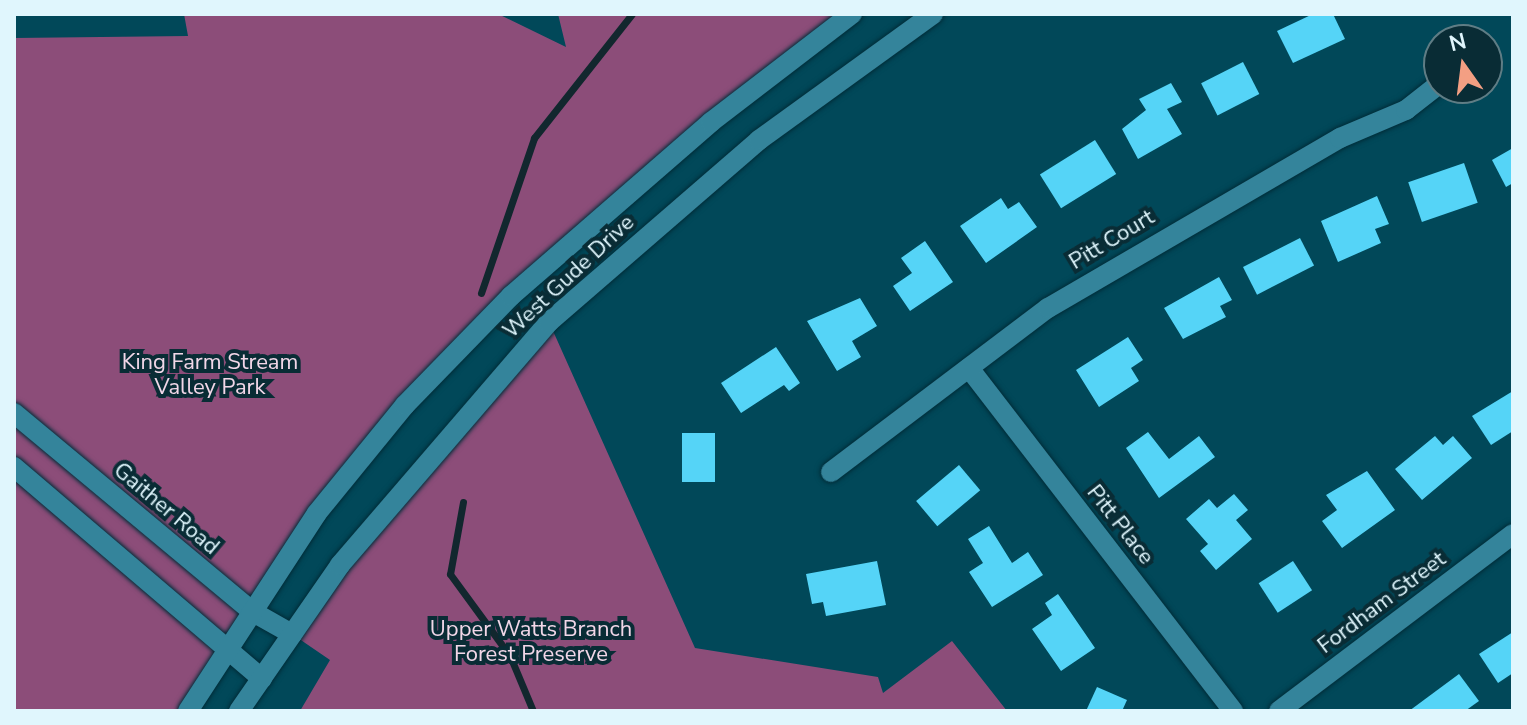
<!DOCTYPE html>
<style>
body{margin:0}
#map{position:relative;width:1527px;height:725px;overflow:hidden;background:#014859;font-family:"Nunito Sans",sans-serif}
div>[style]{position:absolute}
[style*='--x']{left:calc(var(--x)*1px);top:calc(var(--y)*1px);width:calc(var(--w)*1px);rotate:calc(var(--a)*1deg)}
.green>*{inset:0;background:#8c4d79}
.stream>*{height:7px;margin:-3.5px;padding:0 3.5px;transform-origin:3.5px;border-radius:3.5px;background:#12272e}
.building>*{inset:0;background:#55d4f7;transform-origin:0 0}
.roads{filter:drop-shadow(0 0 2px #002c38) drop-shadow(0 0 2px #002c38)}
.minor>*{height:20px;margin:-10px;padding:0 10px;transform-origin:10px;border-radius:10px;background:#34849b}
.tertiary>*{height:20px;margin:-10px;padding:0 10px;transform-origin:10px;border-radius:10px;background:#34849b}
.secondary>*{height:20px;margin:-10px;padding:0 10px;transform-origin:10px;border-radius:10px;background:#34849b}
span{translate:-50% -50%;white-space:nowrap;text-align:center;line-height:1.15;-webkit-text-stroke:8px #092c35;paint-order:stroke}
.street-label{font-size:22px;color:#e0f6fd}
.park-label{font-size:22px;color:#f2d7e8}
.frame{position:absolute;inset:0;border:16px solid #e0f6fd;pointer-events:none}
.north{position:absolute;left:1423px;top:24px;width:80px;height:80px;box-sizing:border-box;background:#092c35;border:2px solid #5f7d85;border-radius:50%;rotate:346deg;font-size:22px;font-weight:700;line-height:32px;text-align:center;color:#e0f6fd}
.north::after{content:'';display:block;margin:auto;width:28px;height:36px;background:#f39f83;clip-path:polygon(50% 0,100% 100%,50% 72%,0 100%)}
</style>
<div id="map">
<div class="green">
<div style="clip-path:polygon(184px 14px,498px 14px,566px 47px,558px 14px,852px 14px,711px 122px,405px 405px,188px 711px,14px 711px,14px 38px,188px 36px)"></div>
<div style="clip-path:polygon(549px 322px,695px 648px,878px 677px,883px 693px,952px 641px,1007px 711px,300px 711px,330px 660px,292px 634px)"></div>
</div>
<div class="stream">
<div style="--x:481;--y:293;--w:164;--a:-71.1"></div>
<div style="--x:534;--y:138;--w:158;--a:-51.7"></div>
<div style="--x:463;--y:502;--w:73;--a:100.2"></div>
<div style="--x:450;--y:574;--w:102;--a:53.8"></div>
<div style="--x:510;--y:656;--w:60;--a:67.3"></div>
</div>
<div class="building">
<div style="clip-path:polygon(1313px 14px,1333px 14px,1345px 39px,1293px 63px,1277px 31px)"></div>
<div style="left:1243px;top:62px;width:36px;height:47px;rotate:63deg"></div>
<div style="clip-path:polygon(1171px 83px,1182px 102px,1167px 109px,1182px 134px,1138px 159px,1122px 129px,1146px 110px,1139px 99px)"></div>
<div style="left:1095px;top:140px;width:40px;height:65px;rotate:58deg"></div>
<div style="clip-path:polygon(1513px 148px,1513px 183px,1506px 187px,1492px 160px)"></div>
<div style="left:1464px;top:163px;width:42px;height:59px;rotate:71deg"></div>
<div style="clip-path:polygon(1377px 196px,1389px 224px,1375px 229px,1381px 243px,1338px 262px,1321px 221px)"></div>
<div style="clip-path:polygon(1001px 198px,1008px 209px,1019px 202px,1037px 227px,986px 263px,960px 226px)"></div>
<div style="left:1300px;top:238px;width:31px;height:64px;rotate:63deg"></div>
<div style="clip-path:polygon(925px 241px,953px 282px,910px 311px,893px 286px,912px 273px,901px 258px)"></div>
<div style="clip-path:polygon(1219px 277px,1232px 300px,1220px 306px,1226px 317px,1183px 339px,1164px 308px)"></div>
<div style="clip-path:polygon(860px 298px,877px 326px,852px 341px,861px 357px,837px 371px,807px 321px)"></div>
<div style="clip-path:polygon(1128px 337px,1143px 360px,1131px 368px,1139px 381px,1099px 407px,1076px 370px)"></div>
<div style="clip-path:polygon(776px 347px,800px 383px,789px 391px,784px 385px,741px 413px,721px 383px)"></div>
<div style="clip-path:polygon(1513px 391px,1513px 431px,1491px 445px,1472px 416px)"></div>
<div style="clip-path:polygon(1148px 432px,1169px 459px,1199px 436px,1215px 457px,1159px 498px,1126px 448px)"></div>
<div style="left:682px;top:433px;width:33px;height:49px"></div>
<div style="clip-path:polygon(1435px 436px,1443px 445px,1453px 436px,1472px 458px,1422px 500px,1395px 469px)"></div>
<div style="left:959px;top:465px;width:33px;height:56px;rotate:50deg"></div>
<div style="clip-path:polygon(1367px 471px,1395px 510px,1342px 548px,1322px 521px,1337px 510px,1326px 495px)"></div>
<div style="clip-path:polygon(1234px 494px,1248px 510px,1236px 520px,1252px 539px,1216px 570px,1200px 551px,1208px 544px,1186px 519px,1209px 499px,1217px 508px)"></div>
<div style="clip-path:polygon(989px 526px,1012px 563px,1028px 552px,1043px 575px,992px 607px,969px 572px,983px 563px,968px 539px)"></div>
<div style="clip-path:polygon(877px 561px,886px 605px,826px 616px,823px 602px,812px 604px,806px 574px)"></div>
<div style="left:1293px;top:561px;width:35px;height:41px;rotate:57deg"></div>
<div style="clip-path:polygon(1058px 594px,1095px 648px,1061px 671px,1032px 629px,1052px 615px,1045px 603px)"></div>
<div style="clip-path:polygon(1513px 632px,1513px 673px,1498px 683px,1479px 654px)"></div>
<div style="clip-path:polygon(1459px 674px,1479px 701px,1465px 711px,1409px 711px)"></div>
<div style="clip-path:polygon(1097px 687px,1127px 700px,1122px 711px,1086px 711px)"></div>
</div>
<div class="roads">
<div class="minor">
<div style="--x:969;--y:368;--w:433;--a:52.4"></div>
<div style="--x:831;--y:472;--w:272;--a:-37.1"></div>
<div style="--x:1048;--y:308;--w:338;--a:-30.2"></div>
<div style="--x:1340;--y:138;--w:72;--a:-23"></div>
<div style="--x:1406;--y:110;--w:42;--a:-38.2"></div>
</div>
<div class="tertiary">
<div style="--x:1279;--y:711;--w:293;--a:-37.1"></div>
</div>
<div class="secondary">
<div style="--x:14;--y:413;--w:311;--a:39.8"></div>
<div style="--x:253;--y:612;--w:45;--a:29.4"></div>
<div style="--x:14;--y:467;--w:326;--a:40.5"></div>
<div style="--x:188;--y:711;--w:236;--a:-56.9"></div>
<div style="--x:317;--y:513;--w:139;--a:-50.8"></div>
<div style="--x:405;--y:405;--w:152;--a:-45.8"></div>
<div style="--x:511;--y:296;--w:265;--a:-41"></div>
<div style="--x:711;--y:122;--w:178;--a:-37.5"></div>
<div style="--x:239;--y:711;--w:178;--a:-55.3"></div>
<div style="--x:340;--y:565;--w:321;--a:-49.3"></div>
<div style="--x:549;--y:322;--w:278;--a:-40.9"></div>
<div style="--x:759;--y:140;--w:215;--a:-35.9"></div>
</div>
</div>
<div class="street-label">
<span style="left:1112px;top:240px;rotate:-31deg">Pitt Court</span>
<span style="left:569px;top:277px;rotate:-43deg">West Gude Drive</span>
<span style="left:166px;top:509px;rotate:40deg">Gaither Road</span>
<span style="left:1120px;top:525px;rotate:52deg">Pitt Place</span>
<span style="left:1382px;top:603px;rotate:-37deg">Fordham Street</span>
</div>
<div class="park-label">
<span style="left:210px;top:375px">King Farm Stream<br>Valley Park</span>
<span style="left:531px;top:642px">Upper Watts Branch<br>Forest Preserve</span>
</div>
<div class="frame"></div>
<div class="north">N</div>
</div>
